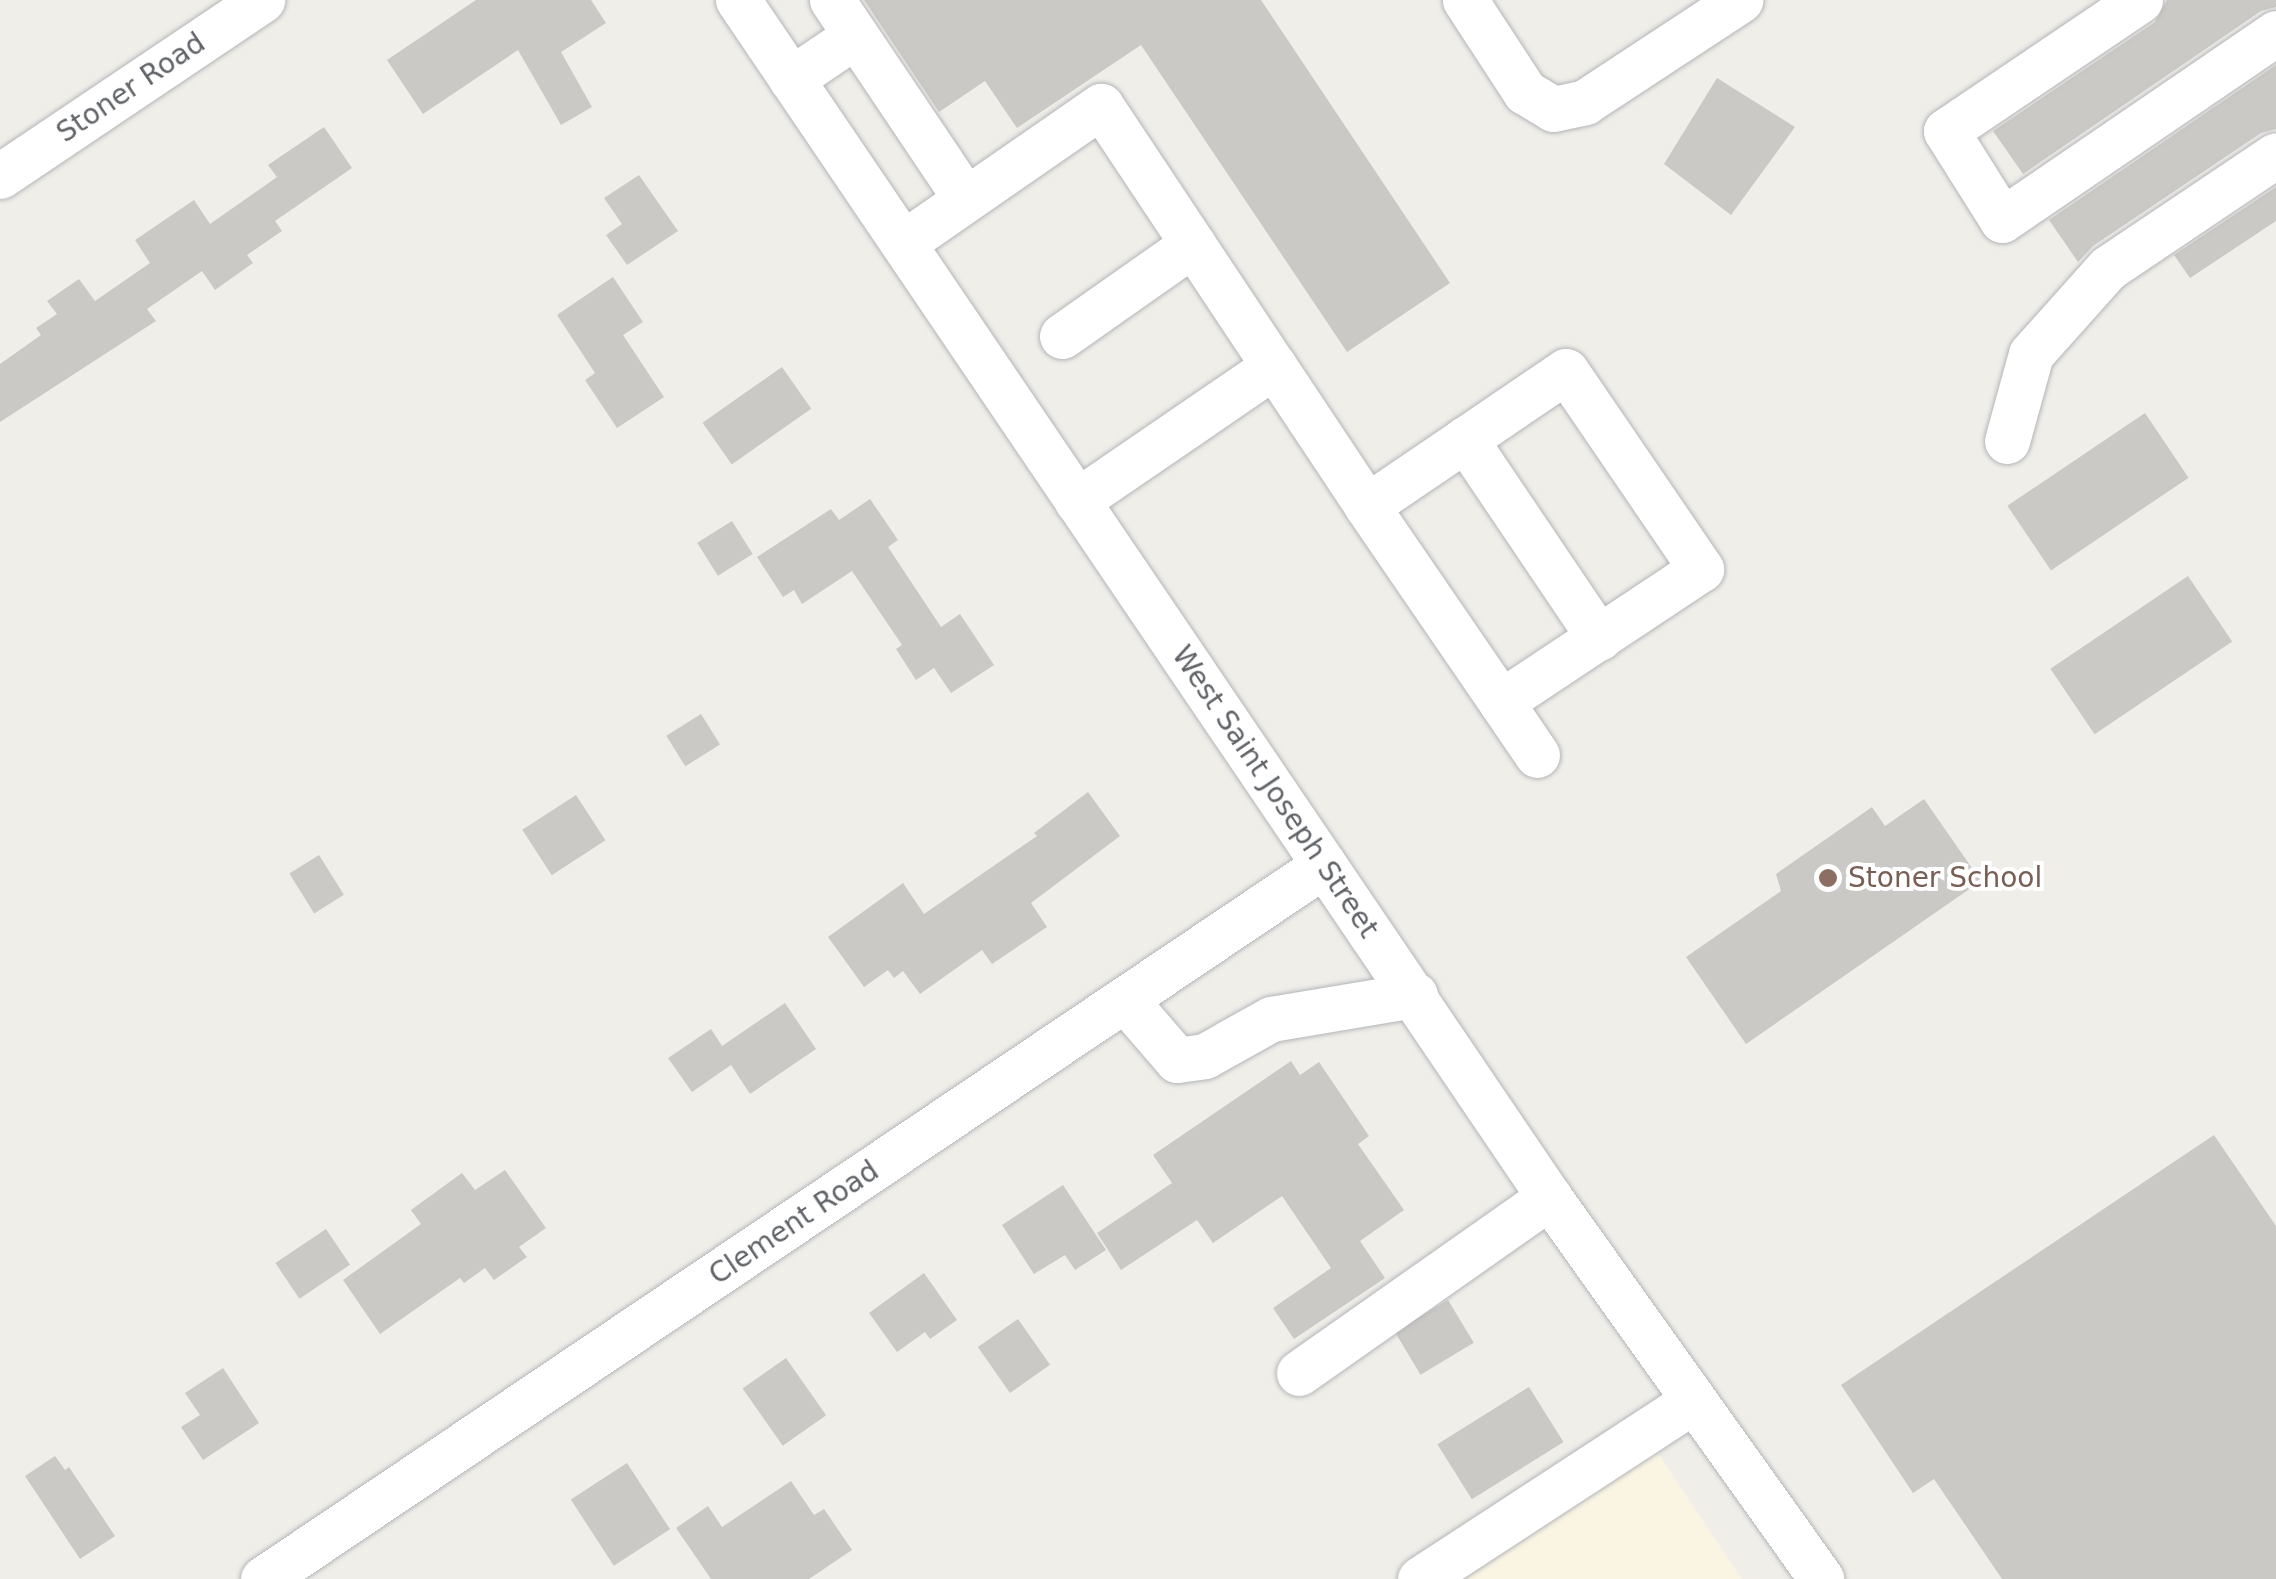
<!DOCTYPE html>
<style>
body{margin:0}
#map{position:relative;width:2276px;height:1579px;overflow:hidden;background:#f0eee9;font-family:"DejaVu Sans",sans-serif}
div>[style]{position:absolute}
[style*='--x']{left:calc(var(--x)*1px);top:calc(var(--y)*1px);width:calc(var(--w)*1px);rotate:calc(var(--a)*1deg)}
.commercial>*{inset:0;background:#faf5e3}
.building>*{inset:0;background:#cbc9c5;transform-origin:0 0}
.roads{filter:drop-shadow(0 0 2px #b3b5b9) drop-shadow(0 0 2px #b3b5b9)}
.minor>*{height:45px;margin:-22.5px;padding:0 22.5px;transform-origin:22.5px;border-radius:22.5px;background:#fff}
.dots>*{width:28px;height:28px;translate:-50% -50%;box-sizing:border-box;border:5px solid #fff;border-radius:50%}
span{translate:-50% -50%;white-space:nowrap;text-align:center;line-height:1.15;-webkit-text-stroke:8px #fff;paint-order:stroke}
.street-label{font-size:28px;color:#606367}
.education-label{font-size:28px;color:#785e54}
.left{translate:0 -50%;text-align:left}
</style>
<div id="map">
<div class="commercial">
<div style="clip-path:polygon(1652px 1444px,1742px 1579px,1450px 1579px)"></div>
</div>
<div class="building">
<div style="clip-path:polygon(476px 0,591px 0,606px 23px,561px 52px,592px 107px,561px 125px,518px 50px,423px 114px,387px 60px)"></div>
<div style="clip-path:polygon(864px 0,1261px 0,1450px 283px,1347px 352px,1141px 45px,1017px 128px,985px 81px,939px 112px)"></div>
<div style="clip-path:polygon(2167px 0,2276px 0,2276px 7px,2261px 11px,2023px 174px,1993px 131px,2155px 22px)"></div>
<div style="clip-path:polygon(2276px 65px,2276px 129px,2261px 133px,2093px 246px,2078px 262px,2049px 220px)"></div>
<div style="clip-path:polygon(1717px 78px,1795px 127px,1731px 215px,1664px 164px)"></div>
<div style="clip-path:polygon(324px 127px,352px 168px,275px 221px,282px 231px,247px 255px,253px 263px,215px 290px,202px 271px,147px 309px,156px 321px,0 422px,0 364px,41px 335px,36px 328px,57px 314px,47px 301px,79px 279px,95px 301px,150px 263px,135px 240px,194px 200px,210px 224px,277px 177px,268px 165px)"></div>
<div style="clip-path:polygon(639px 175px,678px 231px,627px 265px,606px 235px,622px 224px,604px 198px)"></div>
<div style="clip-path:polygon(2276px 187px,2276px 221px,2190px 278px,2174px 255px)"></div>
<div style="clip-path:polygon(613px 277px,643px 322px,623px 335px,664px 397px,617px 428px,585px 380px,595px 373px,557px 315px)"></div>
<div style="left:782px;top:367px;width:51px;height:97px;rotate:55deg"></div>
<div style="left:2145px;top:413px;width:78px;height:166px;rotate:56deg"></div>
<div style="clip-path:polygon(870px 499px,898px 540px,888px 547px,941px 627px,960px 614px,994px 665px,951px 693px,934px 668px,916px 680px,896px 649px,902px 645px,852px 571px,802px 604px,794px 590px,783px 597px,757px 557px,831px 509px,839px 520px)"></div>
<div style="left:732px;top:521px;width:39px;height:41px;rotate:58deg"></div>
<div style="left:2188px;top:576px;width:79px;height:166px;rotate:56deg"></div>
<div style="left:701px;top:714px;width:36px;height:41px;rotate:58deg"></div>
<div style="clip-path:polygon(1088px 792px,1120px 836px,1031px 903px,1047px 927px,992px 964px,982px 950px,920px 994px,903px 971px,894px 978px,888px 970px,864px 987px,828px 937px,903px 883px,924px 914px,1037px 836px,1034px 833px)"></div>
<div style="left:576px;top:795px;width:54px;height:64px;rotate:57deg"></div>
<div style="clip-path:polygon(1924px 799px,1981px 881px,1746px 1044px,1686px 957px,1781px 891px,1776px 874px,1872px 807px,1885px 826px)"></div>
<div style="left:319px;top:855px;width:47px;height:35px;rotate:58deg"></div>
<div style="clip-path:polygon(785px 1003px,816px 1049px,750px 1094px,731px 1065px,692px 1092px,668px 1058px,711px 1029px,722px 1046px)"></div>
<div style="clip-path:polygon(1291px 1061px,1300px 1075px,1319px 1062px,1369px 1136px,1358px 1144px,1404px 1210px,1360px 1241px,1385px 1278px,1294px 1339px,1273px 1308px,1331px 1268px,1282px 1196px,1213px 1243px,1197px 1220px,1121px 1270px,1097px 1233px,1172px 1183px,1153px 1155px)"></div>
<div style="clip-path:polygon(2214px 1135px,2276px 1226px,2276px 1579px,2002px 1579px,1934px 1479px,1913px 1493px,1841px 1385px)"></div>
<div style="clip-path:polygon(505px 1170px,546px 1228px,519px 1247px,527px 1257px,494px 1280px,485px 1268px,464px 1283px,460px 1278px,380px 1334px,343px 1280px,421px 1224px,411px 1210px,462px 1173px,475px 1190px)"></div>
<div style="clip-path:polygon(1063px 1185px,1106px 1250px,1075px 1270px,1065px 1255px,1034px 1274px,1002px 1225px)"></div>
<div style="left:326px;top:1229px;width:43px;height:61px;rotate:56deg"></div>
<div style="clip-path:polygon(924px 1273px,957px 1320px,930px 1339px,925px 1332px,897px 1352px,869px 1313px)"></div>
<div style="left:1448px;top:1300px;width:50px;height:62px;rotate:59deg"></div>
<div style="left:1018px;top:1319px;width:56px;height:49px;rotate:55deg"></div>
<div style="left:786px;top:1358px;width:70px;height:53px;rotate:55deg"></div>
<div style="clip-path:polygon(223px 1368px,259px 1423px,203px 1460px,181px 1427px,200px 1415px,185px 1393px)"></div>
<div style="left:1529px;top:1387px;width:65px;height:108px;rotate:58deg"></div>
<div style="clip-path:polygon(55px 1456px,65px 1470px,69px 1467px,115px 1536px,80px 1559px,25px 1476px)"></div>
<div style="left:627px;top:1463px;width:79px;height:67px;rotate:57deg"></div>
<div style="clip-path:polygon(791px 1481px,814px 1515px,824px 1509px,852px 1550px,809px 1579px,711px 1579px,676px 1528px,708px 1506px,722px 1527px)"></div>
</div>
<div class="roads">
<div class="minor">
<div style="--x:738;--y:0;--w:1446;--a:55.88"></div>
<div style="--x:1549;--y:1197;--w:469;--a:54.5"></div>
<div style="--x:832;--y:0;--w:239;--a:56.1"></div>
<div style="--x:1465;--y:0;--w:110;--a:56.9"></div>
<div style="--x:1525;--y:92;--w:33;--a:31"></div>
<div style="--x:1553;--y:109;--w:33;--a:-12"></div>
<div style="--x:1585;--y:102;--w:186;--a:-33.3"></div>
<div style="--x:2140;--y:0;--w:234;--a:146"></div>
<div style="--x:1946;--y:131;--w:105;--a:57.8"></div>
<div style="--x:2002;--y:220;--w:332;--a:-34.3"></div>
<div style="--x:791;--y:79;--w:78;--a:-34.1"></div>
<div style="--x:0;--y:176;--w:316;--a:-33.9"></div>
<div style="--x:903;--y:243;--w:241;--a:-34.7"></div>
<div style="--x:1101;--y:106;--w:312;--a:56.4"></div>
<div style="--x:1274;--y:366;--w:239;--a:145.6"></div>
<div style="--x:1062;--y:336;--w:160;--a:-35.1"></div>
<div style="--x:1274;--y:366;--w:168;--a:56.4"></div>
<div style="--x:1367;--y:506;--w:240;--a:-34.2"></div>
<div style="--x:1566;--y:371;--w:240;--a:55.7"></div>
<div style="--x:1701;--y:569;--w:240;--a:146.4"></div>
<div style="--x:1501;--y:702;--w:237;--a:-124.4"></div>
<div style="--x:1465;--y:439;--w:240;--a:56"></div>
<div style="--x:2007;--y:441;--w:90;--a:-74.6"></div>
<div style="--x:2031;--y:354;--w:115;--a:-48.2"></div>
<div style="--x:2108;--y:268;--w:202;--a:-33.9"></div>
<div style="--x:1501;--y:702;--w:64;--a:55.8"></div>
<div style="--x:1126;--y:1001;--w:78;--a:49.2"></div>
<div style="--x:1177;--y:1060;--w:28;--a:-8"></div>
<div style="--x:1205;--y:1056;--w:76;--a:-29.3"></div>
<div style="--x:1271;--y:1019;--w:146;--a:-9.5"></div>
<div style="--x:1299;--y:1373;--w:306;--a:-35.1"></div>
<div style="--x:263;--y:1579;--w:1279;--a:-33.94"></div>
<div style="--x:1420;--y:1579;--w:326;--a:-33.1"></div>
</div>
</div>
<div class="dots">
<div style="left:1828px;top:878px;background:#8d6e63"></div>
</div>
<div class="street-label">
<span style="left:131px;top:88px;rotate:-34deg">Stoner Road</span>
<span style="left:1275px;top:792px;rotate:56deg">West Saint Joseph Street</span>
<span style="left:794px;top:1223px;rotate:-34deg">Clement Road</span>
</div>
<div class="education-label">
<span class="left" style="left:1848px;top:878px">Stoner School</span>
</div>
</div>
